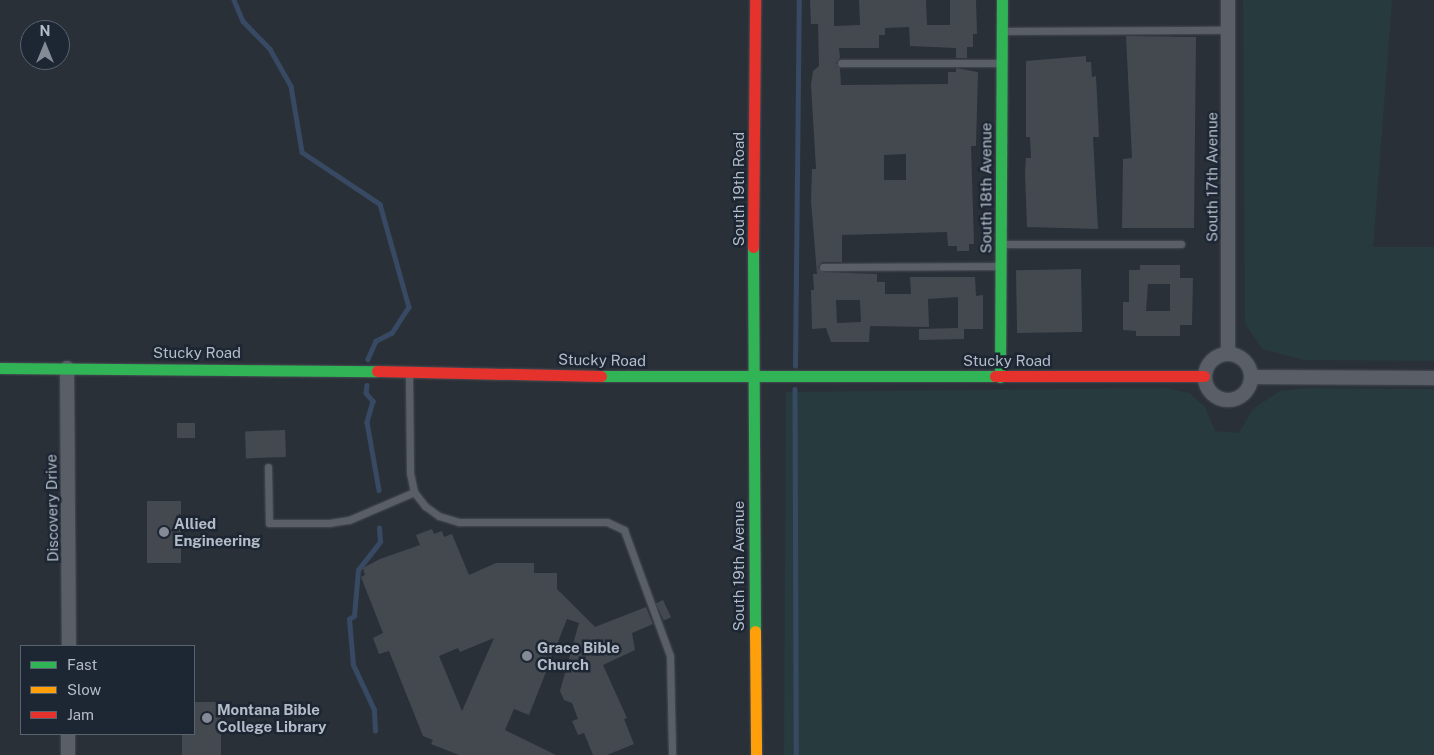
<!DOCTYPE html>
<style>
body{margin:0}
#map{position:relative;width:1434px;height:755px;overflow:hidden;background:#2a3038;font-family:"Public Sans",sans-serif}
div>[style]{position:absolute}
[style*='--x']{left:calc(var(--x)*1px);top:calc(var(--y)*1px);width:calc(var(--w)*1px);rotate:calc(var(--a)*1deg)}
.green>*{inset:0;background:#273a3e}
.stream>*{height:4.5px;margin:-2.25px;padding:0 2.25px;transform-origin:2.25px;border-radius:2.25px;background:#384963}
.building>*{inset:0;background:#444950;transform-origin:0 0}
.roads{filter:drop-shadow(0 0 1px #484c53) drop-shadow(0 0 1px #484c53)}
.lane>*{height:7px;margin:-3.5px;padding:0 3.5px;transform-origin:3.5px;border-radius:3.5px;background:#5a5e66}
.street>*{height:14px;margin:-7px;padding:0 7px;transform-origin:7px;border-radius:7px;background:#5a5e66}
.street>.ring{margin:-7px;padding:0;box-sizing:content-box;background:none;border:14px solid #5a5e66;border-radius:50%}
.fast>*{height:11px;margin:-5.5px;padding:0 5.5px;transform-origin:5.5px;border-radius:5.5px;background:#30b455}
.slow>*{height:11px;margin:-5.5px;padding:0 5.5px;transform-origin:5.5px;border-radius:5.5px;background:#ff9f0a}
.jam>*{height:11px;margin:-5.5px;padding:0 5.5px;transform-origin:5.5px;border-radius:5.5px;background:#e5322d}
.dots>*{width:14px;height:14px;translate:-50% -50%;box-sizing:border-box;border:2px solid #1d2633;border-radius:50%}
span{translate:-50% -50%;white-space:nowrap;text-align:center;line-height:1.15;-webkit-text-stroke:5px #1d2633;paint-order:stroke}
.street-label{font-size:15px;color:#b4bcc9}
.poi-label{font-size:15px;color:#b4bcc9;font-weight:700}
.left{translate:0 -50%;text-align:left}
.legend{position:absolute;left:20px;top:645px;width:175px;height:90px;box-sizing:border-box;background:#1d2633;border:1px solid #59626f;margin:0;padding:6px 9px;list-style:none;font-size:15px;color:#b4bcc9}
.legend li{display:flex;align-items:center;gap:10px;height:25px}
.legend b{width:25px;border:1px solid #59626f}
.north{position:absolute;left:20px;top:20px;width:50px;height:50px;box-sizing:border-box;background:#1d2633;border:1px solid #59626f;border-radius:50%;rotate:0deg;font-size:14px;font-weight:700;line-height:20px;text-align:center;color:#b4bcc9}
.north::after{content:'';display:block;margin:auto;width:18px;height:22px;background:#848b96;clip-path:polygon(50% 0,100% 100%,50% 72%,0 100%)}
</style>
<div id="map">
<div class="green">
<div style="clip-path:polygon(1243px 0,1392px 0,1373px 247px,1434px 247px,1434px 361px,1304px 360px,1262px 349px,1245px 323px)"></div>
<div style="clip-path:polygon(1165px 388px,1189px 393px,1205px 407px,1215px 431px,1239px 433px,1253px 409px,1280px 391px,1307px 388px,1434px 389px,1434px 755px,784px 755px,786px 392px)"></div>
</div>
<div class="stream">
<div style="--x:234;--y:0;--w:23;--a:67"></div>
<div style="--x:243;--y:21;--w:39;--a:46"></div>
<div style="--x:270;--y:49;--w:43;--a:60.4"></div>
<div style="--x:291;--y:86;--w:67;--a:80.5"></div>
<div style="--x:302;--y:152;--w:94;--a:33.7"></div>
<div style="--x:380;--y:204;--w:107;--a:74.3"></div>
<div style="--x:409;--y:307;--w:31;--a:123"></div>
<div style="--x:392;--y:333;--w:18;--a:153"></div>
<div style="--x:376;--y:341;--w:20;--a:114"></div>
<div style="--x:795;--y:366;--w:366;--a:-89.4"></div>
<div style="--x:367;--y:385;--w:8;--a:97"></div>
<div style="--x:366;--y:393;--w:11;--a:49"></div>
<div style="--x:373;--y:401;--w:22;--a:106"></div>
<div style="--x:367;--y:422;--w:69;--a:80"></div>
<div style="--x:795;--y:389;--w:366;--a:89.8"></div>
<div style="--x:375;--y:731;--w:21;--a:-93"></div>
<div style="--x:374;--y:710;--w:50;--a:-115"></div>
<div style="--x:353;--y:665;--w:46;--a:-95"></div>
<div style="--x:349;--y:619;--w:6;--a:-31"></div>
<div style="--x:354;--y:616;--w:46;--a:-85"></div>
<div style="--x:358;--y:570;--w:36;--a:-52"></div>
<div style="--x:380;--y:542;--w:14;--a:-94"></div>
</div>
<div class="building">
<div style="clip-path:polygon(evenodd,810px 0,834px 0,834px 26px,860px 25px,859px 0,926px 0,927px 25px,950px 25px,950px 0,976px 0,977px 34px,973px 34px,973px 47px,967px 47px,967px 58px,956px 58px,956px 48px,910px 46px,909px 27px,885px 28px,885px 35px,879px 35px,879px 48px,839px 48px,840px 58px,836px 63px,840px 68px,841px 85px,948px 84px,948px 72px,956px 72px,956px 68px,978px 72px,976px 146px,971px 146px,974px 244px,969px 244px,969px 251px,957px 251px,957px 246px,948px 246px,947px 232px,842px 235px,842px 262px,822px 262px,818px 267px,823px 272px,877px 274px,877px 282px,885px 282px,885px 294px,911px 294px,910px 277px,975px 277px,976px 296px,983px 295px,983px 329px,964px 329px,964px 339px,919px 340px,919px 329px,958px 328px,958px 297px,928px 299px,929px 327px,870px 326px,869px 342px,831px 342px,826px 328px,812px 329px,811px 290px,814px 290px,813px 274px,817px 274px,811px 201px,812px 169px,816px 169px,811px 85px,813px 71px,819px 66px,818px 24px,811px 24px,810px 0,906px 154px,906px 180px,884px 180px,884px 155px,906px 154px,810px 0,836px 300px,860px 300px,861px 322px,837px 323px,836px 300px)"></div>
<div style="clip-path:polygon(1126px 36px,1196px 37px,1194px 228px,1122px 228px,1123px 159px,1132px 158px)"></div>
<div style="clip-path:polygon(1086px 56px,1086px 62px,1091px 62px,1092px 77px,1096px 76px,1099px 137px,1093px 137px,1098px 229px,1027px 227px,1025px 172px,1026px 158px,1031px 158px,1030px 137px,1026px 137px,1026px 61px)"></div>
<div style="clip-path:polygon(evenodd,1140px 265px,1180px 265px,1180px 278px,1193px 278px,1192px 325px,1180px 325px,1180px 336px,1136px 336px,1136px 331px,1123px 330px,1123px 302px,1129px 302px,1129px 270px,1140px 270px,1140px 265px,1148px 284px,1170px 284px,1170px 311px,1146px 311px,1148px 284px)"></div>
<div style="left:1081px;top:269px;width:63px;height:65px;rotate:89deg"></div>
<div style="left:177px;top:423px;width:18px;height:15px"></div>
<div style="left:285px;top:430px;width:27px;height:40px;rotate:88deg"></div>
<div style="left:147px;top:501px;width:34px;height:62px"></div>
<div style="clip-path:polygon(evenodd,432px 529px,434px 534px,442px 531px,444px 537px,452px 534px,469px 575px,496px 563px,534px 563px,534px 573px,557px 573px,557px 589px,595px 627px,646px 607px,653px 624px,632px 633px,635px 650px,603px 665px,627px 718px,624px 719px,634px 744px,607px 755px,593px 755px,584px 733px,578px 735px,572px 721px,578px 719px,572px 703px,564px 700px,560px 691px,579px 623px,567px 619px,529px 715px,514px 709px,505px 730px,556px 755px,459px 755px,431px 744px,433px 740px,423px 736px,389px 651px,379px 654px,373px 638px,383px 633px,361px 577px,365px 575px,363px 568px,380px 559px,420px 545px,416px 535px,432px 529px,494px 638px,462px 711px,439px 656px,458px 648px,460px 652px,494px 638px)"></div>
<div style="left:663px;top:600px;width:19px;height:8px;rotate:65deg"></div>
<div style="clip-path:polygon(194px 702px,221px 702px,221px 755px,182px 755px,182px 734px,194px 734px)"></div>
</div>
<div class="roads">
<div class="lane">
<div style="--x:1004;--y:31;--w:224;--a:-0.3"></div>
<div style="--x:841;--y:63;--w:160;--a:0"></div>
<div style="--x:1001;--y:244;--w:180;--a:0"></div>
<div style="--x:823;--y:267;--w:177;--a:-0.3"></div>
<div style="--x:409;--y:374;--w:99;--a:89.4"></div>
<div style="--x:410;--y:473;--w:19;--a:78"></div>
<div style="--x:414;--y:492;--w:18;--a:52"></div>
<div style="--x:425;--y:506;--w:17;--a:36"></div>
<div style="--x:439;--y:516;--w:21;--a:17"></div>
<div style="--x:459;--y:522;--w:148;--a:0"></div>
<div style="--x:607;--y:522;--w:19;--a:25"></div>
<div style="--x:624;--y:530;--w:134;--a:69.9"></div>
<div style="--x:670;--y:656;--w:99;--a:88.8"></div>
<div style="--x:268;--y:467;--w:56;--a:89"></div>
<div style="--x:269;--y:523;--w:60;--a:0"></div>
<div style="--x:329;--y:523;--w:20;--a:-9"></div>
<div style="--x:349;--y:520;--w:71;--a:-23.3"></div>
</div>
<div class="street">
<div style="--x:1228;--y:0;--w:353;--a:90"></div>
<div class="ring" style="left:1205px;top:354px;width:32px;height:32px"></div>
<div style="--x:67;--y:368;--w:278;--a:89.6"></div>
<div style="--x:1252;--y:377;--w:182;--a:0.3"></div>
<div style="--x:68;--y:755;--w:21;--a:-90"></div>
</div>
<div class="fast">
<div style="--x:753;--y:247;--w:384;--a:89.7"></div>
<div style="--x:0;--y:368;--w:377;--a:0.5"></div>
<div style="--x:601;--y:376;--w:394;--a:0"></div>
<div style="--x:1000;--y:377;--w:377;--a:-89.7"></div>
</div>
<div class="slow">
<div style="--x:755;--y:631;--w:124;--a:89.5"></div>
</div>
<div class="jam">
<div style="--x:753;--y:247;--w:247;--a:-89.5"></div>
<div style="--x:377;--y:371;--w:224;--a:1.3"></div>
<div style="--x:995;--y:376;--w:209;--a:0"></div>
</div>
</div>
<div class="dots">
<div style="left:164px;top:532px;background:#848b96"></div>
<div style="left:527px;top:656px;background:#848b96"></div>
<div style="left:207px;top:718px;background:#848b96"></div>
</div>
<div class="street-label">
<span style="left:1212px;top:177px;rotate:-90deg">South 17th Avenue</span>
<span style="left:986px;top:188px;rotate:-90deg">South 18th Avenue</span>
<span style="left:739px;top:189px;rotate:-90deg">South 19th Road</span>
<span style="left:197px;top:353px">Stucky Road</span>
<span style="left:602px;top:360px;rotate:1deg">Stucky Road</span>
<span style="left:1007px;top:361px">Stucky Road</span>
<span style="left:52px;top:508px;rotate:-91deg">Discovery Drive</span>
<span style="left:739px;top:566px;rotate:-90deg">South 19th Avenue</span>
</div>
<div class="poi-label">
<span class="left" style="left:174px;top:532px">Allied<br>Engineering</span>
<span class="left" style="left:537px;top:656px">Grace Bible<br>Church</span>
<span class="left" style="left:217px;top:718px">Montana Bible<br>College Library</span>
</div>
<ul class="legend">
<li><b style="height:6px;background:#30b455"></b>Fast</li>
<li><b style="height:6px;background:#ff9f0a"></b>Slow</li>
<li><b style="height:6px;background:#e5322d"></b>Jam</li>
</ul>
<div class="north">N</div>
</div>
